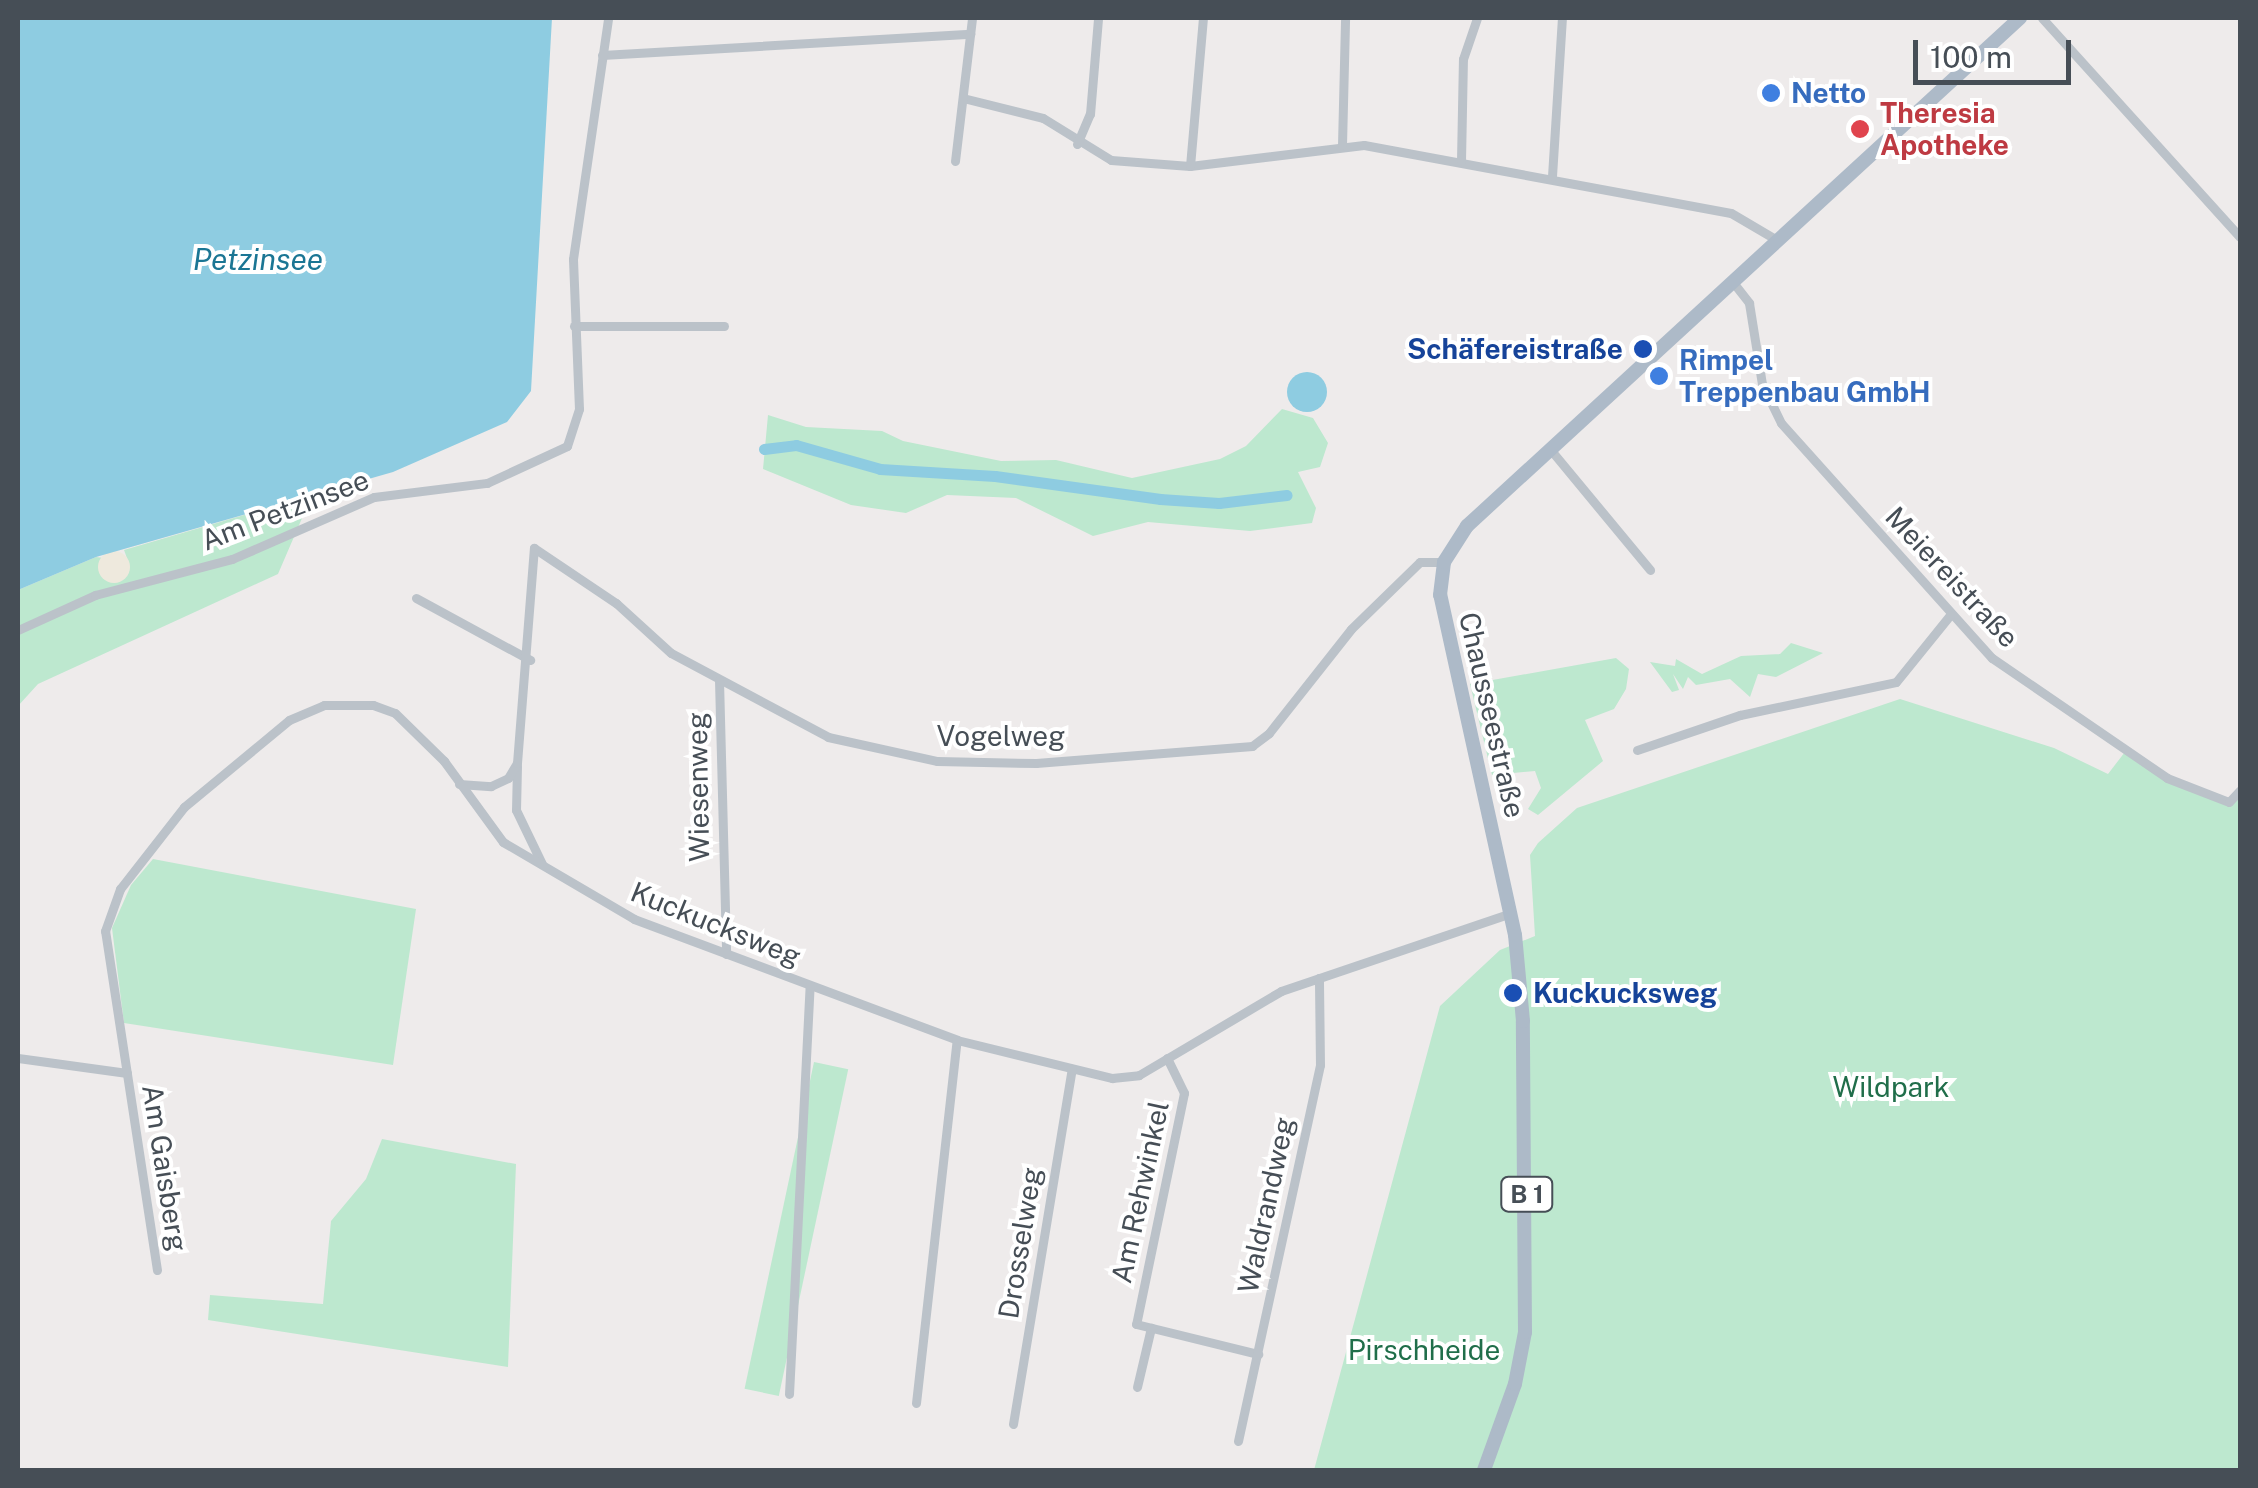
<!DOCTYPE html>
<meta charset="utf-8">
<style>
body{margin:0}
#map{position:relative;width:2258px;height:1488px;overflow:hidden;background:#eeebeb;font-family:"Public Sans",sans-serif}
div>[style]{position:absolute}
[style*='--x']{left:calc(var(--x)*1px);top:calc(var(--y)*1px);width:calc(var(--w)*1px);rotate:calc(var(--a)*1deg)}
.green>*{inset:0;background:#bde8cf;transform-origin:0 0}
.sand>*{inset:0;background:#eee9dd}
.round{border-radius:50%}
.water>*{inset:0;background:#8ecce1}
.canal>*{height:11px;margin:-5.5px;padding:0 5.5px;transform-origin:5.5px;border-radius:5.5px;background:#8ecce1}
.minor>*{height:9px;margin:-4.5px;padding:0 4.5px;transform-origin:4.5px;border-radius:4.5px;background:#bbc2c9}
.primary>*{height:14px;margin:-7px;padding:0 7px;transform-origin:7px;border-radius:7px;background:#adbac8}
.dots>*{width:28px;height:28px;translate:-50% -50%;box-sizing:border-box;border:5px solid #fff;border-radius:50%}
span{translate:-50% -50%;white-space:nowrap;text-align:center;line-height:1.15;-webkit-text-stroke:8px #fff;paint-order:stroke}
.shield-label span{padding:2px 8px;background:#fff;border:2px solid;border-radius:8px;-webkit-text-stroke-width:0}
.shield-label{font-size:25px;color:#464e56;font-weight:700}
.shop-label{font-size:28px;color:#366cbe;font-weight:700}
.left{translate:0 -50%;text-align:left}
.health-label{font-size:28px;color:#be3a42;font-weight:700}
.transit-label{font-size:28px;color:#164399;font-weight:700}
.right{translate:-100% -50%;text-align:right}
.street-label{font-size:28px;color:#464e56}
.park-label{font-size:28px;color:#206e4a}
.water-label{font-size:30px;color:#1b7694;font-style:italic}
.frame{position:absolute;inset:0;border:20px solid #464e56;pointer-events:none}
.scale{position:absolute;left:1913px;top:40px;width:158px;height:45px;box-sizing:border-box;border:5px solid #464e56;border-top:0;padding-left:12px;font-size:30px;line-height:35px;white-space:nowrap;color:#464e56;-webkit-text-stroke:8px #fff;paint-order:stroke}
</style>
<div id="map">
<div class="green">
<div style="clip-path:polygon(1282px 409px,1313px 418px,1328px 443px,1320px 467px,1298px 472px,1316px 508px,1312px 523px,1250px 531px,1148px 522px,1093px 536px,1016px 498px,947px 495px,906px 513px,851px 505px,763px 469px,768px 415px,806px 427px,882px 431px,903px 441px,1001px 461px,1056px 460px,1132px 478px,1220px 459px,1246px 446px)"></div>
<div style="clip-path:polygon(312px 495px,278px 574px,38px 684px,18px 706px,18px 590px,96px 557px,128px 561px,124px 550px)"></div>
<div style="clip-path:polygon(1791px 643px,1823px 653px,1776px 677px,1758px 674px,1750px 697px,1730px 679px,1696px 685px,1688px 677px,1683px 689px,1673px 674px,1679px 690px,1672px 692px,1650px 662px,1675px 666px,1676px 659px,1702px 674px,1741px 656px,1780px 654px)"></div>
<div style="clip-path:polygon(1616px 658px,1629px 669px,1626px 689px,1614px 709px,1585px 720px,1603px 761px,1538px 815px,1528px 809px,1541px 788px,1535px 771px,1492px 775px,1470px 684px)"></div>
<div style="clip-path:polygon(1900px 699px,2054px 748px,2108px 774px,2128px 748px,2160px 774px,2229px 802px,2240px 790px,2240px 1470px,1314px 1470px,1440px 1006px,1500px 950px,1535px 936px,1530px 855px,1538px 843px,1577px 808px)"></div>
<div style="clip-path:polygon(153px 859px,416px 909px,393px 1065px,124px 1023px,112px 928px,131px 885px)"></div>
<div style="left:814px;top:1062px;width:35px;height:334px;rotate:12deg"></div>
<div style="clip-path:polygon(382px 1139px,516px 1164px,508px 1367px,208px 1320px,210px 1295px,323px 1304px,331px 1221px,366px 1179px)"></div>
</div>
<div class="sand">
<div class="round" style="left:98px;top:551px;width:32px;height:32px"></div>
</div>
<div class="water">
<div style="clip-path:polygon(18px 18px,552px 18px,531px 391px,507px 422px,393px 472px,96px 557px,18px 590px)"></div>
<div class="round" style="left:1287px;top:372px;width:40px;height:40px"></div>
</div>
<div class="canal">
<div style="--x:764;--y:449;--w:32;--a:-7"></div>
<div style="--x:796;--y:445;--w:87;--a:15.9"></div>
<div style="--x:880;--y:469;--w:115;--a:3.5"></div>
<div style="--x:995;--y:476;--w:167;--a:7.9"></div>
<div style="--x:1160;--y:499;--w:59;--a:3.9"></div>
<div style="--x:1219;--y:503;--w:68;--a:-6.7"></div>
</div>
<div class="minor">
<div style="--x:2042;--y:18;--w:295;--a:47.9"></div>
<div style="--x:602;--y:55;--w:369;--a:-3.3"></div>
<div style="--x:963;--y:98;--w:82;--a:14"></div>
<div style="--x:1043;--y:118;--w:80;--a:31.7"></div>
<div style="--x:1111;--y:160;--w:79;--a:4.3"></div>
<div style="--x:1190;--y:166;--w:175;--a:-6.9"></div>
<div style="--x:1364;--y:145;--w:373;--a:10.5"></div>
<div style="--x:1731;--y:213;--w:53;--a:30.4"></div>
<div style="--x:1077;--y:144;--w:33;--a:-67"></div>
<div style="--x:1090;--y:114;--w:96;--a:-85.2"></div>
<div style="--x:1342;--y:145;--w:127;--a:-88.6"></div>
<div style="--x:955;--y:161;--w:144;--a:-83.2"></div>
<div style="--x:1461;--y:161;--w:102;--a:-88.9"></div>
<div style="--x:1463;--y:59;--w:43;--a:-71.1"></div>
<div style="--x:1190;--y:166;--w:149;--a:-85"></div>
<div style="--x:1552;--y:176;--w:158;--a:-86.4"></div>
<div style="--x:1732;--y:281;--w:28;--a:52"></div>
<div style="--x:1749;--y:303;--w:82;--a:80.9"></div>
<div style="--x:1762;--y:384;--w:43;--a:64"></div>
<div style="--x:1781;--y:423;--w:316;--a:48.1"></div>
<div style="--x:1992;--y:658;--w:212;--a:34.4"></div>
<div style="--x:2167;--y:778;--w:66;--a:21.2"></div>
<div style="--x:2229;--y:802;--w:16;--a:-47"></div>
<div style="--x:574;--y:326;--w:150;--a:0"></div>
<div style="--x:1550;--y:449;--w:157;--a:50.4"></div>
<div style="--x:534;--y:548;--w:99;--a:33.9"></div>
<div style="--x:616;--y:603;--w:74;--a:42.3"></div>
<div style="--x:671;--y:653;--w:178;--a:28.1"></div>
<div style="--x:828;--y:737;--w:112;--a:12.4"></div>
<div style="--x:937;--y:761;--w:99;--a:1.2"></div>
<div style="--x:1036;--y:763;--w:217;--a:-4.5"></div>
<div style="--x:1252;--y:746;--w:21;--a:-37"></div>
<div style="--x:1269;--y:733;--w:132;--a:-51.7"></div>
<div style="--x:1351;--y:629;--w:96;--a:-44.2"></div>
<div style="--x:1420;--y:562;--w:24;--a:0"></div>
<div style="--x:416;--y:598;--w:130;--a:28.5"></div>
<div style="--x:18;--y:630;--w:85;--a:-24.4"></div>
<div style="--x:95;--y:595;--w:142;--a:-14.7"></div>
<div style="--x:232;--y:559;--w:155;--a:-23.6"></div>
<div style="--x:374;--y:497;--w:114;--a:-7.1"></div>
<div style="--x:487;--y:483;--w:88;--a:-24.8"></div>
<div style="--x:567;--y:446;--w:39;--a:-72"></div>
<div style="--x:579;--y:409;--w:150;--a:-92.3"></div>
<div style="--x:573;--y:259;--w:244;--a:-81.7"></div>
<div style="--x:719;--y:680;--w:274;--a:88.5"></div>
<div style="--x:1637;--y:750;--w:109;--a:-18.8"></div>
<div style="--x:1740;--y:715;--w:159;--a:-11.9"></div>
<div style="--x:1896;--y:682;--w:86;--a:-51.1"></div>
<div style="--x:517;--y:766;--w:44;--a:91.3"></div>
<div style="--x:516;--y:810;--w:60;--a:64.3"></div>
<div style="--x:459;--y:784;--w:32;--a:4"></div>
<div style="--x:491;--y:786;--w:19;--a:-25"></div>
<div style="--x:508;--y:778;--w:17;--a:-59"></div>
<div style="--x:517;--y:763;--w:216;--a:-85.5"></div>
<div style="--x:18;--y:1058;--w:110;--a:7.8"></div>
<div style="--x:1167;--y:1058;--w:39;--a:64"></div>
<div style="--x:1184;--y:1093;--w:236;--a:101.7"></div>
<div style="--x:1136;--y:1324;--w:126;--a:13.8"></div>
<div style="--x:157;--y:1270;--w:343;--a:-98.7"></div>
<div style="--x:105;--y:931;--w:45;--a:-70.3"></div>
<div style="--x:120;--y:889;--w:104;--a:-52"></div>
<div style="--x:184;--y:807;--w:136;--a:-39.6"></div>
<div style="--x:289;--y:720;--w:38;--a:-23"></div>
<div style="--x:324;--y:705;--w:49;--a:0"></div>
<div style="--x:373;--y:705;--w:23;--a:20"></div>
<div style="--x:395;--y:713;--w:69;--a:44.4"></div>
<div style="--x:444;--y:761;--w:100;--a:53.9"></div>
<div style="--x:503;--y:842;--w:152;--a:30.4"></div>
<div style="--x:634;--y:919;--w:345;--a:20.5"></div>
<div style="--x:957;--y:1040;--w:160;--a:13.8"></div>
<div style="--x:1112;--y:1078;--w:27;--a:-6"></div>
<div style="--x:1139;--y:1075;--w:165;--a:-30.6"></div>
<div style="--x:1281;--y:991;--w:243;--a:-18.7"></div>
<div style="--x:1137;--y:1387;--w:61;--a:-76.7"></div>
<div style="--x:789;--y:1394;--w:409;--a:-87.1"></div>
<div style="--x:916;--y:1403;--w:365;--a:-83.6"></div>
<div style="--x:1013;--y:1424;--w:360;--a:-80.6"></div>
<div style="--x:1238;--y:1441;--w:385;--a:-77.7"></div>
<div style="--x:1320;--y:1065;--w:87;--a:-90.7"></div>
</div>
<div class="primary">
<div style="--x:1484;--y:1470;--w:91;--a:-70.2"></div>
<div style="--x:1515;--y:1384;--w:53;--a:-79.1"></div>
<div style="--x:1525;--y:1332;--w:311;--a:-90.4"></div>
<div style="--x:1523;--y:1021;--w:86;--a:-95.3"></div>
<div style="--x:1515;--y:935;--w:348;--a:-102.4"></div>
<div style="--x:1440;--y:595;--w:33;--a:-83"></div>
<div style="--x:1444;--y:562;--w:43;--a:-57.4"></div>
<div style="--x:1467;--y:526;--w:751;--a:-42.57"></div>
</div>
<div class="dots">
<div style="left:1771px;top:93px;background:#3f7fe0"></div>
<div style="left:1860px;top:129px;background:#e0444e"></div>
<div style="left:1643px;top:349px;background:#1a4fb4"></div>
<div style="left:1659px;top:376px;background:#3f7fe0"></div>
<div style="left:1513px;top:993px;background:#1a4fb4"></div>
</div>
<div class="shield-label">
<span style="left:1527px;top:1194px">B 1</span>
</div>
<div class="shop-label">
<span class="left" style="left:1791px;top:93px">Netto</span>
<span class="left" style="left:1679px;top:376px">Rimpel<br>Treppenbau GmbH</span>
</div>
<div class="health-label">
<span class="left" style="left:1880px;top:129px">Theresia<br>Apotheke</span>
</div>
<div class="transit-label">
<span class="right" style="left:1623px;top:349px">Schäfereistraße</span>
<span class="left" style="left:1533px;top:993px">Kuckucksweg</span>
</div>
<div class="street-label">
<span style="left:285px;top:510px;rotate:-21deg">Am Petzinsee</span>
<span style="left:1952px;top:577px;rotate:47deg">Meiereistraße</span>
<span style="left:1492px;top:715px;rotate:77deg">Chausseestraße</span>
<span style="left:1001px;top:736px">Vogelweg</span>
<span style="left:698px;top:787px;rotate:-91deg">Wiesenweg</span>
<span style="left:716px;top:924px;rotate:22deg">Kuckucksweg</span>
<span style="left:165px;top:1168px;rotate:81deg">Am Gaisberg</span>
<span style="left:1140px;top:1192px;rotate:-78deg">Am Rehwinkel</span>
<span style="left:1266px;top:1205px;rotate:-78deg">Waldrandweg</span>
<span style="left:1020px;top:1243px;rotate:-81deg">Drosselweg</span>
</div>
<div class="park-label">
<span style="left:1891px;top:1087px">Wildpark</span>
<span style="left:1424px;top:1350px">Pirschheide</span>
</div>
<div class="water-label">
<span style="left:258px;top:259px">Petzinsee</span>
</div>
<div class="frame"></div>
<div class="scale">100 m</div>
</div>
